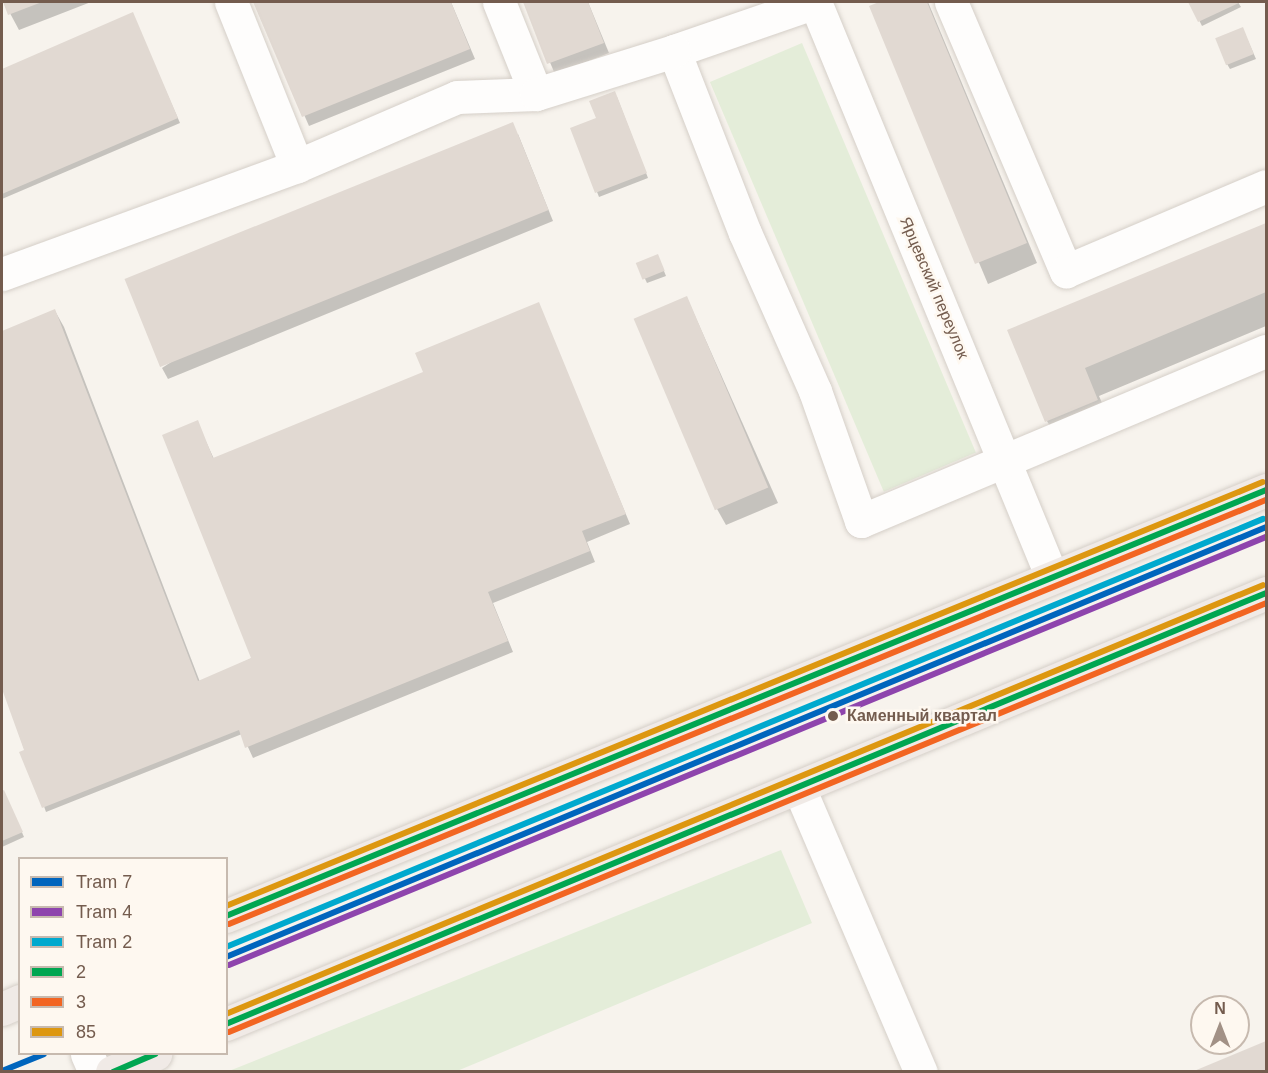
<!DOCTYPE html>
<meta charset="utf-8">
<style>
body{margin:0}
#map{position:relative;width:1268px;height:1073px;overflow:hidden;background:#f7f3ed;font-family:Helvetica,sans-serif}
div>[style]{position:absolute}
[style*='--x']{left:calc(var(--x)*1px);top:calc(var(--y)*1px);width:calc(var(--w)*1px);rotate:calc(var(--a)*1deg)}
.green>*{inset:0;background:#e4edd9;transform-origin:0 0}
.shadow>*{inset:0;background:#0003}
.building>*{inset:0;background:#e1d9d2;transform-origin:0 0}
.roads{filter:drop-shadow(0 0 2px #d5cfc8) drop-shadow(0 0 2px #d5cfc8)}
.minor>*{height:33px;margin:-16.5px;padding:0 16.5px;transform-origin:16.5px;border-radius:16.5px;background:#fefdfc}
.highway>*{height:33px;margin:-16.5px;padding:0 16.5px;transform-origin:16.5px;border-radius:16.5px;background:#f0eae6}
.bus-1>*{height:6px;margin:-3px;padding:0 3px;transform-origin:3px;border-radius:3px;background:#00a651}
.bus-2>*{height:6px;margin:-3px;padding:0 3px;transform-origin:3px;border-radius:3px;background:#f26522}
.bus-3>*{height:6px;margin:-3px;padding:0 3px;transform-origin:3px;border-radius:3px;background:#dd9710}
.tram-1>*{height:6px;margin:-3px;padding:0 3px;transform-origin:3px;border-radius:3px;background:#0065bd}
.tram-2>*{height:6px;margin:-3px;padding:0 3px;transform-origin:3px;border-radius:3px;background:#8e44ad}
.tram-3>*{height:6px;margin:-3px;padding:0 3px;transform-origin:3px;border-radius:3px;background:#00a9ce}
.dots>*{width:16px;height:16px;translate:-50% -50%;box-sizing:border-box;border:3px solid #fef8f0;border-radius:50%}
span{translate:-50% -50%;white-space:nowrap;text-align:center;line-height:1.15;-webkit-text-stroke:5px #fef8f0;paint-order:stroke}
.street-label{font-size:16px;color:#745c4e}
.stop-label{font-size:16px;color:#745c4e;font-weight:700}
.left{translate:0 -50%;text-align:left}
.frame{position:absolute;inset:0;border:3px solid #745c4e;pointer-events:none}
.legend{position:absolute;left:18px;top:857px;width:210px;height:198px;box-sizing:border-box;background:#fef8f0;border:2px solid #c7baaf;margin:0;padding:8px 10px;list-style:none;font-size:18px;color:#745c4e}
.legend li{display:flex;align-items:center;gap:12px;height:30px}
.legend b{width:30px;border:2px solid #c7baaf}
.north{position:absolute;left:1190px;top:995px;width:60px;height:60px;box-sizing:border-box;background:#fef8f0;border:2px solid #c7baaf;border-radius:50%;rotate:0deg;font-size:16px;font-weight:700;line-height:24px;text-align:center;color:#745c4e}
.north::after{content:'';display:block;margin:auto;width:21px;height:27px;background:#a29186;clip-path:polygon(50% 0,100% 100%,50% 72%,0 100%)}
</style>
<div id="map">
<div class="green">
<div style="left:802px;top:43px;width:445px;height:100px;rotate:67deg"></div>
<div style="clip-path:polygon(781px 850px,812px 923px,457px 1071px,229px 1071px)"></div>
</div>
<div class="shadow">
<div style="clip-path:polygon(4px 2px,91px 2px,19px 30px)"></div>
<div style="clip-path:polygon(255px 2px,451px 2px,475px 59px,309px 126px)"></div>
<div style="clip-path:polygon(524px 2px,588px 2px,609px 53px,555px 74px)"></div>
<div style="clip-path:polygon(883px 2px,928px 2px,1037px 263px,988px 284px,871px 7px)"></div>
<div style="clip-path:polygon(1190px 2px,1238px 2px,1241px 7px,1202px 26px)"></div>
<div style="clip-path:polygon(132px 14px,180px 123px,2px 199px,2px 70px)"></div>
<div style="clip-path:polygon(1245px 34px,1256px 59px,1230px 69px,1227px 64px)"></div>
<div style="clip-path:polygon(617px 97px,648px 178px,599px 197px,572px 129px,598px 118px)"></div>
<div style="clip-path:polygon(518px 134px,553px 221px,168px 379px,162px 368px)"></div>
<div style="clip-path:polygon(1266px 224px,1266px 326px,1099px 396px,1113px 428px,1063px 449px,1047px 421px,1009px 331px)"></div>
<div style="clip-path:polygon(660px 261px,666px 276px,647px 283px,638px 264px)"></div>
<div style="clip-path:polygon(687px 298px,778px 503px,726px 525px,717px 509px)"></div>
<div style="clip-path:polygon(538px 304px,630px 524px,587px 542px,595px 562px,493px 603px,513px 652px,253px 758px,242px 734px,46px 812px,2px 685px,2px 332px,55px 311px,64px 327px,200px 682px,252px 658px,197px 422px,214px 459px,425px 373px)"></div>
<div style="clip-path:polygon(4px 792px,24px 837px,2px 847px,2px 793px)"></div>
</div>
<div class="building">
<div style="clip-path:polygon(3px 2px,42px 2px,8px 15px)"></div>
<div style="clip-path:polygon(253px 2px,451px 2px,470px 49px,302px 117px)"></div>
<div style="clip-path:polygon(523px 2px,588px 2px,604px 43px,547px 64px)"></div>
<div style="clip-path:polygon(879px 2px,927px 2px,1027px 243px,975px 264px,869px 6px)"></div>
<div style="clip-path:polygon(1188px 2px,1241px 2px,1198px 22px)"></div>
<div style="clip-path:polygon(133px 12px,178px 118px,2px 194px,2px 69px)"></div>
<div style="left:1243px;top:27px;width:29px;height:30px;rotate:68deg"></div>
<div style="clip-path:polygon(615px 91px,647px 173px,595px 193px,570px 128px,596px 118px,589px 101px)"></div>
<div style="left:513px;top:122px;width:95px;height:419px;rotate:68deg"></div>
<div style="clip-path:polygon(1266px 223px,1266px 292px,1085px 368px,1098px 400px,1045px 422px,1007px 330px)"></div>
<div style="left:658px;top:254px;width:18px;height:24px;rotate:68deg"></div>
<div style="left:687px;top:296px;width:208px;height:58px;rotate:67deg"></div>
<div style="clip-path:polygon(539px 302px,626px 514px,582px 531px,590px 551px,488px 592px,508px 641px,245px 748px,239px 730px,42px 808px,19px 752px,24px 750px,2px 689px,2px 331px,55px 309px,198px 681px,251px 658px,162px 435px,198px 420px,213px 458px,423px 372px,415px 353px)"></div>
<div style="clip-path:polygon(4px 790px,23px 832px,2px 841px,2px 791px)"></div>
<div style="clip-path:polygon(1266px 1041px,1266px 1072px,1194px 1072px,1194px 1071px)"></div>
</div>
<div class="roads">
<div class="minor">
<div style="--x:231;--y:2;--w:177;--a:68.1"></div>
<div style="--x:499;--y:2;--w:99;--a:68.1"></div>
<div style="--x:815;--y:2;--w:620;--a:67.61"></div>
<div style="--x:816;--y:2;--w:150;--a:161"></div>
<div style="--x:674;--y:51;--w:195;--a:68.7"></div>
<div style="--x:745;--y:233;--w:173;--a:66.1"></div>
<div style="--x:815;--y:391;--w:138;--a:70.5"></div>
<div style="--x:861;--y:521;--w:439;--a:-22.8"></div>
<div style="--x:951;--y:2;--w:293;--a:66.9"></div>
<div style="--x:1066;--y:271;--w:217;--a:-23"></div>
<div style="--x:2;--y:274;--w:314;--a:-20.1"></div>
<div style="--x:297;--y:166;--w:174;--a:-23.3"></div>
<div style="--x:457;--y:97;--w:79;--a:-2.2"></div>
<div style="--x:536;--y:94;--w:145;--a:-17.3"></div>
<div style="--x:799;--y:788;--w:309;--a:66.8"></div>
<div style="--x:87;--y:1054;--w:20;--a:66"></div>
</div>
<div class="highway">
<div style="--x:226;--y:916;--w:1124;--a:-22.27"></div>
<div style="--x:2;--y:1009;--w:20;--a:-24"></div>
<div style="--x:226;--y:1024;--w:1126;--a:-22.51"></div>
<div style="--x:112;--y:1072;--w:47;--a:-22.7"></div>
</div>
</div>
<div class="bus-1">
<div style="--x:226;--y:916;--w:1124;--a:-22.27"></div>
<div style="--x:226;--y:1024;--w:1126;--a:-22.51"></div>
<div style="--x:113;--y:1072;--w:46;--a:-23.2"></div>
</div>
<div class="bus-2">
<div style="--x:229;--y:924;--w:1120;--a:-22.24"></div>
<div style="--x:229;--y:1032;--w:1122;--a:-22.47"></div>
</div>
<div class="bus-3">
<div style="--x:226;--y:906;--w:1120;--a:-22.24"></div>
<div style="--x:226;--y:1014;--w:1122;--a:-22.47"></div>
</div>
<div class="tram-1">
<div style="--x:226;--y:957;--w:1125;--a:-22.46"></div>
<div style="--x:2;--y:1071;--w:45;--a:-22"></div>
</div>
<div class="tram-2">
<div style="--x:229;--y:965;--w:1122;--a:-22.43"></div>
</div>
<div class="tram-3">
<div style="--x:226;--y:947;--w:1122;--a:-22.43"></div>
</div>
<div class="dots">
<div style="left:833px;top:716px;background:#745c4e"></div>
</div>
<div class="street-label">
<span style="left:934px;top:288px;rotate:67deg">Ярцевский переулок</span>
</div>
<div class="stop-label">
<span class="left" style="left:847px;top:716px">Каменный квартал</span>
</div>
<div class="frame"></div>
<ul class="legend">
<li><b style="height:8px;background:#0065bd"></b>Tram 7</li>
<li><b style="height:8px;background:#8e44ad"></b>Tram 4</li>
<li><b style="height:8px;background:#00a9ce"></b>Tram 2</li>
<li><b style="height:8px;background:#00a651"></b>2</li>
<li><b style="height:8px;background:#f26522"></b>3</li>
<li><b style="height:8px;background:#dd9710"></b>85</li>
</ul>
<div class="north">N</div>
</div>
